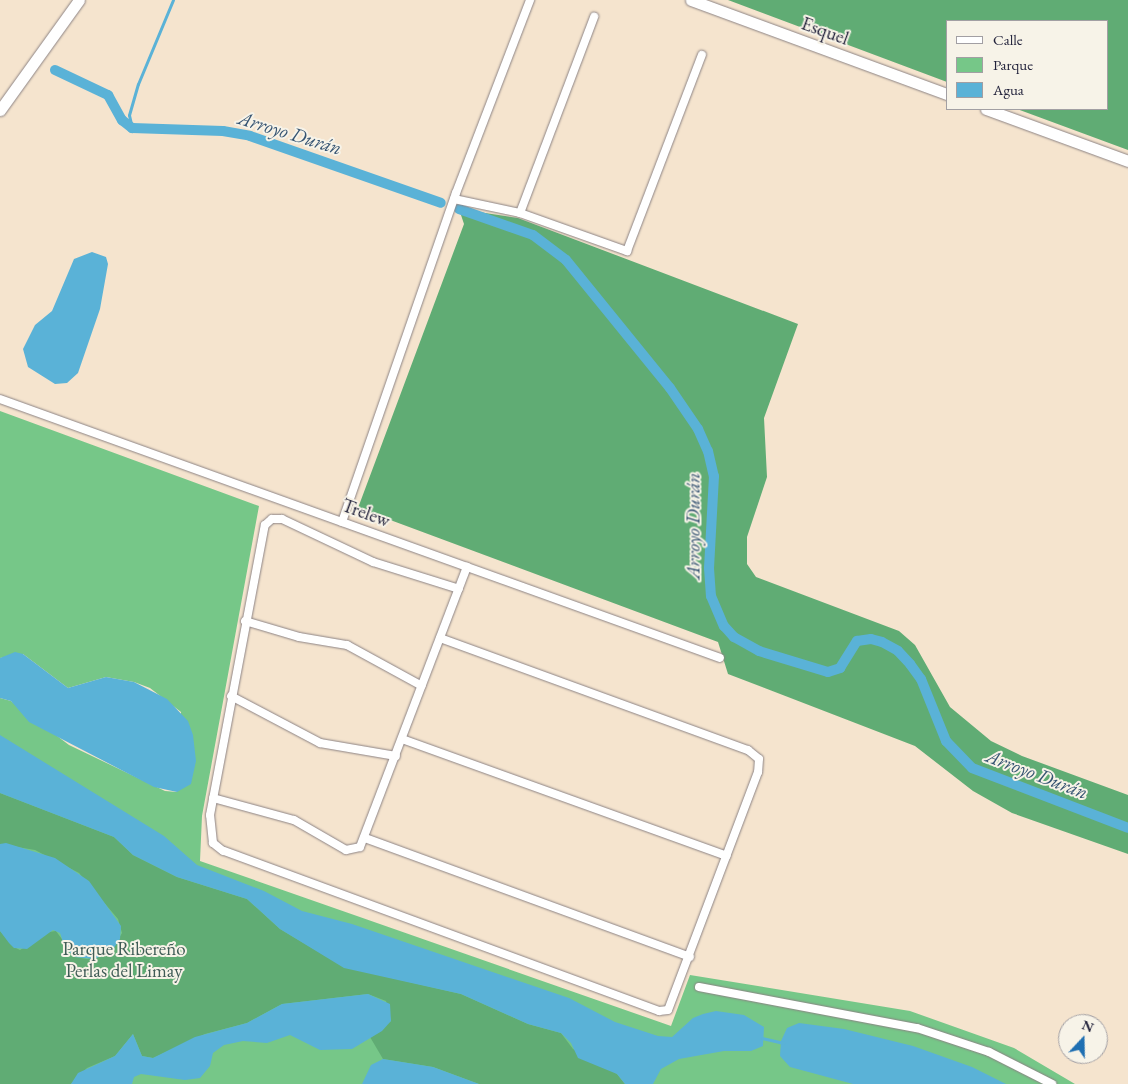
<!DOCTYPE html>
<meta charset="utf-8">
<style>
body{margin:0}
#map{position:relative;width:1128px;height:1084px;overflow:hidden;background:#f5e4ce;font-family:"EB Garamond",serif}
div>[style]{position:absolute}
[style*='--x']{left:calc(var(--x)*1px);top:calc(var(--y)*1px);width:calc(var(--w)*1px);rotate:calc(var(--a)*1deg)}
.green>*{inset:0;background:#76c788}
.forest>*{inset:0;background:#60ac74}
.water>*{inset:0;background:#5ab2d7}
.stream>*{height:3px;margin:-1.5px;padding:0 1.5px;transform-origin:1.5px;border-radius:1.5px;background:#5ab2d7}
.canal>*{height:10px;margin:-5px;padding:0 5px;transform-origin:5px;border-radius:5px;background:#5ab2d7}
.roads{filter:drop-shadow(0 0 1px #8c8384) drop-shadow(0 0 1px #8c8384)}
.minor>*{height:8px;margin:-4px;padding:0 4px;transform-origin:4px;border-radius:4px;background:#fff}
.secondary>*{height:11px;margin:-5.5px;padding:0 5.5px;transform-origin:5.5px;border-radius:5.5px;background:#fff}
span{translate:-50% -50%;white-space:nowrap;text-align:center;line-height:1.15;-webkit-text-stroke:4px #f7f3e8;paint-order:stroke}
.street-label{font-size:19px;color:#22223b}
.park-label{font-size:19px;color:#3f5c56}
.water-label{font-size:20px;color:#365472;font-style:italic}
.legend{position:absolute;left:946px;top:20px;width:162px;height:90px;box-sizing:border-box;background:#f7f3e8;border:1px solid #a29fa3;margin:0;padding:6px 9px;list-style:none;font-size:15px;color:#22223b}
.legend li{display:flex;align-items:center;gap:10px;height:25px}
.legend b{width:25px;border:1px solid #a29fa3}
.north{position:absolute;left:1058px;top:1014px;width:50px;height:50px;box-sizing:border-box;background:#f7f3e8;border:1px solid #a29fa3;border-radius:50%;rotate:21deg;font-size:14px;font-weight:700;line-height:20px;text-align:center;color:#22223b}
.north::after{content:'';display:block;margin:auto;width:18px;height:22px;background:#1f6fb2;clip-path:polygon(50% 0,100% 100%,50% 72%,0 100%)}
</style>
<div id="map">
<div class="green">
<div style="clip-path:polygon(0 411px,259px 506px,202px 816px,200px 861px,671px 1026px,690px 975px,910px 1011px,1014px 1048px,1075px 1084px,0 1084px,0 698px,11px 701px,69px 745px,165px 791px,177px 792px,181px 712px,150px 688px,134px 682px,106px 677px,68px 688px,23px 654px,0 658px)"></div>
</div>
<div class="forest">
<div style="clip-path:polygon(728px 0,1128px 0,1128px 150px,1017px 109px,1107px 109px,1107px 21px,947px 21px,947px 82px)"></div>
<div style="clip-path:polygon(459px 209px,518px 218px,798px 324px,764px 418px,767px 477px,747px 537px,747px 564px,756px 577px,899px 631px,915px 645px,950px 707px,991px 741px,1022px 756px,1128px 795px,1128px 854px,1012px 813px,973px 791px,915px 746px,728px 674px,718px 642px,358px 508px,464px 224px)"></div>
<div style="clip-path:polygon(0 793px,114px 837px,133px 855px,177px 877px,247px 899px,280px 929px,344px 967px,461px 994px,528px 1024px,561px 1033px,573px 1049px,617px 1074px,625px 1084px,479px 1084px,433px 1067px,383px 1059px,370px 1037px,391px 1021px,386px 1001px,368px 994px,282px 1004px,247px 1023px,205px 1034px,153px 1058px,142px 1056px,133px 1034px,115px 1056px,87px 1068px,71px 1084px,0 1084px,0 931px,14px 947px,20px 950px,49px 932px,56px 931px,75px 957px,87px 959px,111px 952px,122px 933px,118px 919px,79px 873px,35px 850px,0 844px)"></div>
</div>
<div class="water">
<div style="clip-path:polygon(92px 252px,106px 257px,108px 264px,100px 309px,78px 373px,67px 383px,55px 384px,28px 367px,23px 349px,35px 325px,52px 311px,74px 259px)"></div>
<div style="clip-path:polygon(15px 652px,23px 654px,68px 688px,106px 677px,134px 682px,167px 699px,188px 721px,193px 735px,196px 761px,191px 784px,177px 792px,154px 787px,29px 722px,11px 701px,0 698px,0 658px)"></div>
<div style="clip-path:polygon(0 735px,164px 836px,197px 865px,264px 891px,302px 911px,352px 924px,569px 998px,615px 1022px,658px 1036px,672px 1037px,693px 1018px,703px 1014px,716px 1011px,744px 1015px,764px 1027px,763px 1046px,751px 1051px,724px 1051px,679px 1059px,661px 1069px,653px 1084px,625px 1084px,617px 1074px,578px 1058px,571px 1043px,561px 1033px,528px 1024px,461px 994px,344px 968px,280px 929px,247px 899px,177px 877px,133px 855px,114px 837px,0 793px)"></div>
<div style="clip-path:polygon(6px 843px,55px 858px,89px 881px,121px 926px,120px 939px,111px 952px,94px 959px,75px 957px,65px 948px,60px 933px,53px 930px,27px 949px,14px 948px,9px 943px,0 931px,0 844px)"></div>
<div style="clip-path:polygon(368px 994px,390px 1004px,391px 1021px,382px 1031px,352px 1049px,320px 1050px,290px 1035px,267px 1043px,243px 1041px,224px 1045px,213px 1053px,210px 1066px,200px 1078px,185px 1080px,141px 1074px,134px 1077px,132px 1084px,71px 1084px,78px 1073px,115px 1056px,133px 1034px,142px 1056px,153px 1058px,195px 1037px,247px 1023px,282px 1004px)"></div>
<div style="clip-path:polygon(799px 1023px,844px 1029px,913px 1046px,972px 1067px,1006px 1084px,853px 1084px,790px 1067px,780px 1056px,781px 1041px,787px 1028px)"></div>
<div style="clip-path:polygon(383px 1059px,433px 1067px,479px 1084px,362px 1084px,371px 1065px)"></div>
</div>
<div class="stream">
<div style="--x:132;--y:128;--w:13;--a:-103"></div>
<div style="--x:129;--y:115;--w:32;--a:-74"></div>
<div style="--x:138;--y:84;--w:91;--a:-67.4"></div>
<div style="--x:762;--y:1038;--w:22;--a:13"></div>
</div>
<div class="canal">
<div style="--x:55;--y:70;--w:59;--a:25.3"></div>
<div style="--x:108;--y:95;--w:29;--a:61"></div>
<div style="--x:122;--y:120;--w:13;--a:39"></div>
<div style="--x:132;--y:128;--w:91;--a:1.9"></div>
<div style="--x:223;--y:131;--w:27;--a:10"></div>
<div style="--x:250;--y:136;--w:202;--a:19.3"></div>
<div style="--x:459;--y:209;--w:78;--a:19.4"></div>
<div style="--x:533;--y:235;--w:41;--a:37.1"></div>
<div style="--x:566;--y:260;--w:165;--a:50.9"></div>
<div style="--x:670;--y:388;--w:50;--a:55.7"></div>
<div style="--x:698;--y:429;--w:24;--a:66"></div>
<div style="--x:708;--y:451;--w:26;--a:77"></div>
<div style="--x:714;--y:476;--w:92;--a:93.1"></div>
<div style="--x:709;--y:568;--w:28;--a:86"></div>
<div style="--x:711;--y:596;--w:33;--a:67"></div>
<div style="--x:724;--y:626;--w:15;--a:48"></div>
<div style="--x:734;--y:637;--w:29;--a:29"></div>
<div style="--x:759;--y:651;--w:72;--a:16.9"></div>
<div style="--x:828;--y:672;--w:13;--a:-18"></div>
<div style="--x:840;--y:668;--w:32;--a:-58"></div>
<div style="--x:857;--y:641;--w:14;--a:-8"></div>
<div style="--x:871;--y:639;--w:11;--a:15"></div>
<div style="--x:882;--y:642;--w:18;--a:29"></div>
<div style="--x:898;--y:651;--w:18;--a:47"></div>
<div style="--x:910;--y:664;--w:19;--a:54"></div>
<div style="--x:921;--y:679;--w:67;--a:68"></div>
<div style="--x:946;--y:741;--w:37;--a:46"></div>
<div style="--x:972;--y:768;--w:167;--a:21"></div>
</div>
<div class="roads">
<div class="minor">
<div style="--x:454;--y:199;--w:67;--a:12"></div>
<div style="--x:520;--y:213;--w:114;--a:19.6"></div>
<div style="--x:627;--y:251;--w:210;--a:-69.1"></div>
<div style="--x:520;--y:213;--w:210;--a:-69.3"></div>
<div style="--x:0;--y:399;--w:765;--a:19.78"></div>
<div style="--x:342;--y:522;--w:348;--a:-70.9"></div>
<div style="--x:456;--y:193;--w:207;--a:-69"></div>
<div style="--x:245;--y:621;--w:56;--a:16.5"></div>
<div style="--x:299;--y:637;--w:49;--a:9.5"></div>
<div style="--x:347;--y:645;--w:85;--a:28.7"></div>
<div style="--x:440;--y:638;--w:328;--a:20"></div>
<div style="--x:748;--y:750;--w:14;--a:39"></div>
<div style="--x:759;--y:759;--w:13;--a:94"></div>
<div style="--x:758;--y:772;--w:254;--a:110.7"></div>
<div style="--x:668;--y:1010;--w:9;--a:174"></div>
<div style="--x:659;--y:1011;--w:464;--a:-159.8"></div>
<div style="--x:223;--y:851;--w:13;--a:-141"></div>
<div style="--x:213;--y:843;--w:28;--a:-96"></div>
<div style="--x:210;--y:815;--w:295;--a:-79.3"></div>
<div style="--x:265;--y:525;--w:9;--a:-41"></div>
<div style="--x:272;--y:519;--w:10;--a:0"></div>
<div style="--x:282;--y:519;--w:101;--a:25.3"></div>
<div style="--x:373;--y:562;--w:90;--a:17.4"></div>
<div style="--x:231;--y:696;--w:101;--a:27.8"></div>
<div style="--x:320;--y:743;--w:77;--a:9.7"></div>
<div style="--x:402;--y:739;--w:345;--a:19.8"></div>
<div style="--x:213;--y:798;--w:84;--a:15.2"></div>
<div style="--x:294;--y:820;--w:60;--a:30"></div>
<div style="--x:346;--y:850;--w:14;--a:-12"></div>
<div style="--x:360;--y:847;--w:300;--a:-69.1"></div>
<div style="--x:365;--y:838;--w:346;--a:20.1"></div>
<div style="--x:699;--y:987;--w:222;--a:10.7"></div>
<div style="--x:917;--y:1028;--w:76;--a:18.4"></div>
<div style="--x:989;--y:1052;--w:71;--a:26.9"></div>
</div>
<div class="secondary">
<div style="--x:691;--y:0;--w:273;--a:20.2"></div>
<div style="--x:986;--y:109;--w:151;--a:20.1"></div>
<div style="--x:0;--y:110;--w:135;--a:-54.3"></div>
</div>
</div>
<div class="street-label">
<span style="left:825px;top:31px;rotate:20deg">Esquel</span>
<span style="left:366px;top:513px;rotate:20deg">Trelew</span>
</div>
<div class="park-label">
<span style="left:124px;top:960px">Parque Ribereño<br>Perlas del Limay</span>
</div>
<div class="water-label">
<span style="left:290px;top:133px;rotate:17deg">Arroyo Durán</span>
<span style="left:693px;top:526px;rotate:-90deg">Arroyo Durán</span>
<span style="left:1037px;top:774px;rotate:21deg">Arroyo Durán</span>
</div>
<ul class="legend">
<li><b style="height:6px;background:#fff"></b>Calle</li>
<li><b style="height:14px;background:#76c788"></b>Parque</li>
<li><b style="height:14px;background:#5ab2d7"></b>Agua</li>
</ul>
<div class="north">N</div>
</div>
